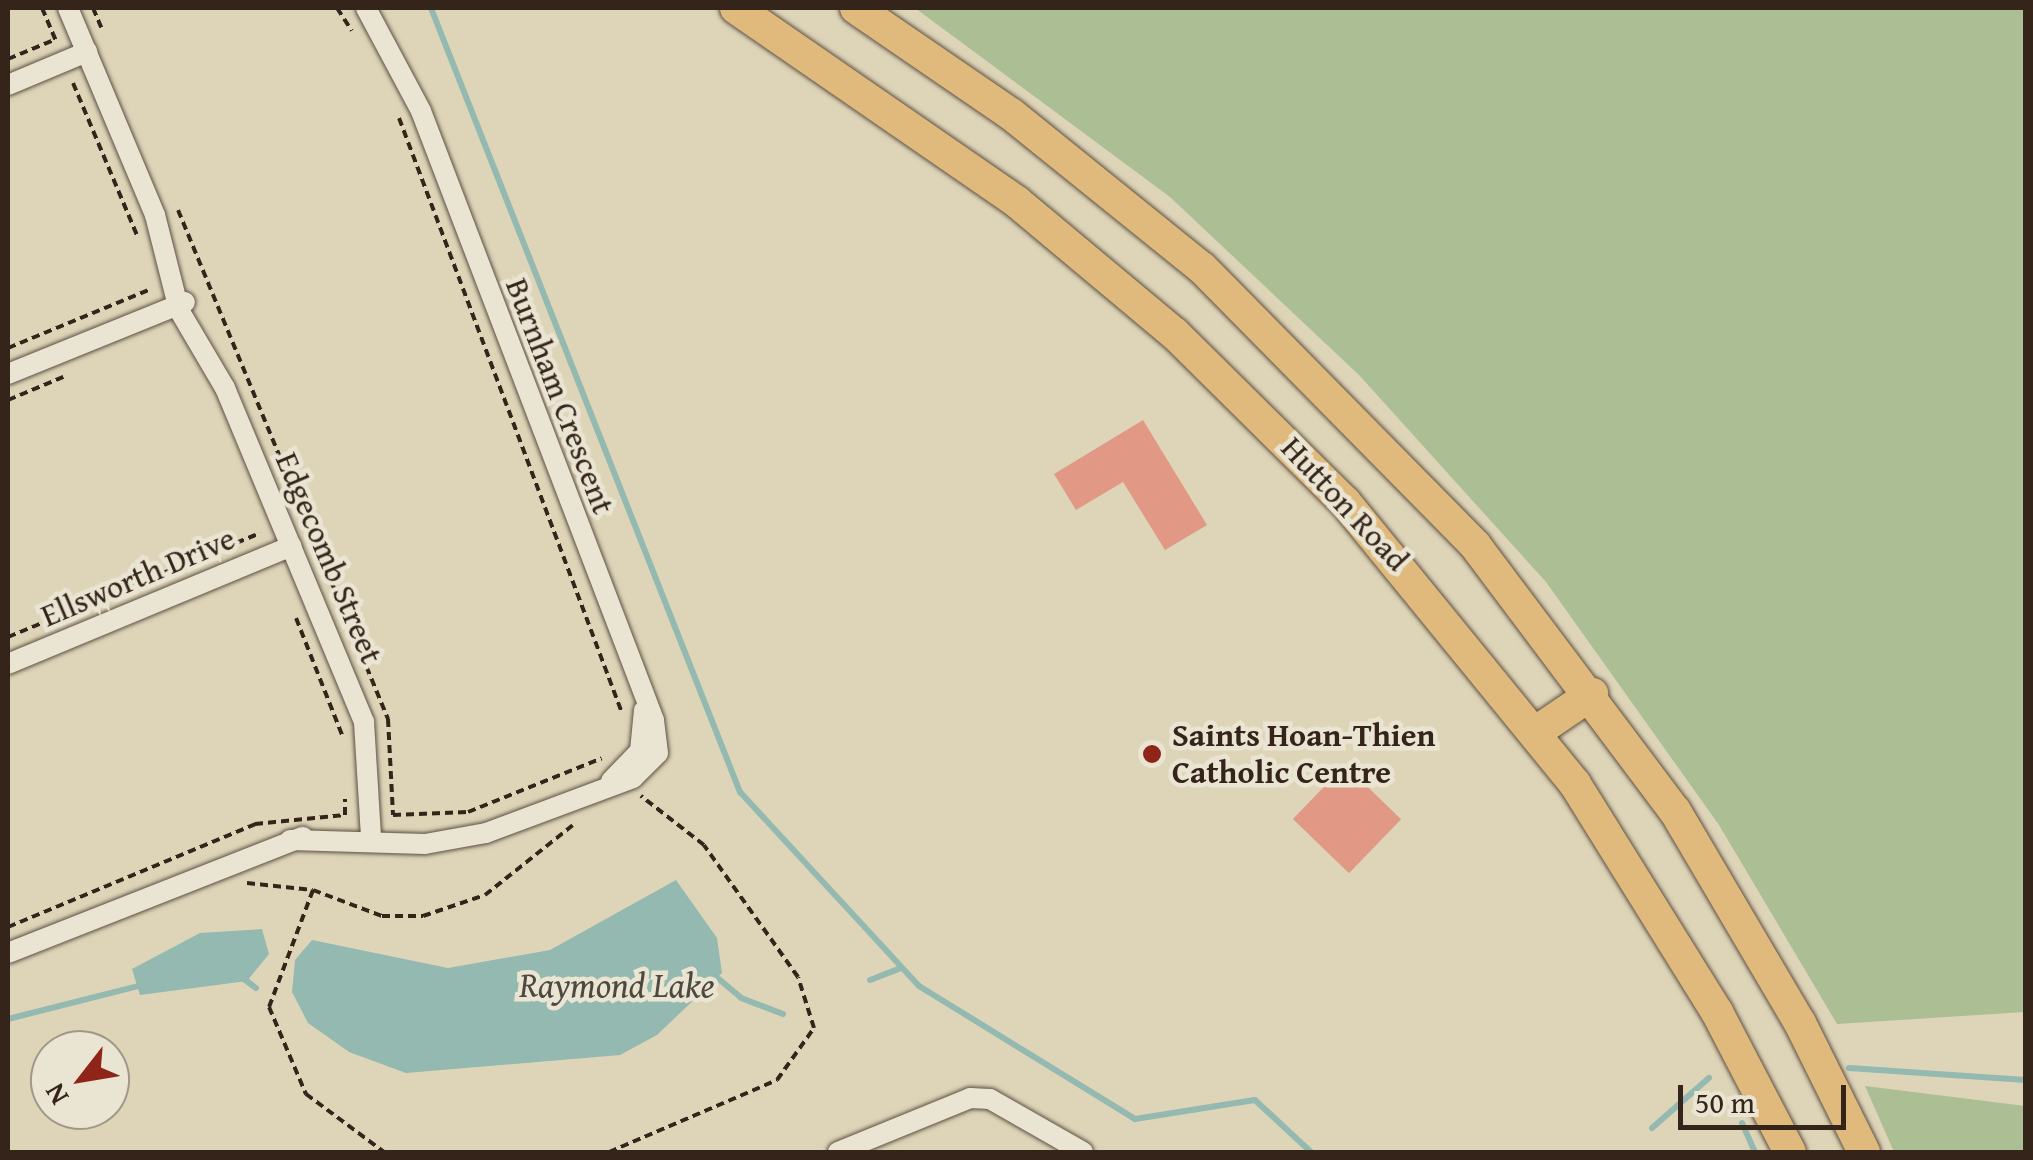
<!DOCTYPE html>
<style>
body{margin:0}
#map{position:relative;width:2033px;height:1160px;overflow:hidden;background:#ded5b9;font-family:"Gentium Book Plus",serif}
div>[style]{position:absolute}
[style*='--x']{left:calc(var(--x)*1px);top:calc(var(--y)*1px);width:calc(var(--w)*1px);rotate:calc(var(--a)*1deg)}
.green>*{inset:0;background:#abbe94}
.water>*{inset:0;background:#93b9b0}
.stream>*{height:6px;margin:-3px;padding:0 3px;transform-origin:3px;border-radius:3px;background:#93b9b0}
.building>*{inset:0;background:#e19884;transform-origin:0 0}
.path>*{height:4px;margin-top:-2px;transform-origin:0;background:repeating-linear-gradient(90deg,#34241a 0 8px,transparent 0 13px)}
.roads{filter:drop-shadow(0 0 2px #5e5042) drop-shadow(0 0 2px #5e5042)}
.street>*{height:20px;margin:-10px;padding:0 10px;transform-origin:10px;border-radius:10px;background:#eae4d2}
.primary>*{height:32px;margin:-16px;padding:0 16px;transform-origin:16px;border-radius:16px;background:#dfba7c}
.dots>*{width:28px;height:28px;translate:-50% -50%;box-sizing:border-box;border:5px solid #eae4d2;border-radius:50%}
span{translate:-50% -50%;white-space:nowrap;text-align:center;line-height:1.15;-webkit-text-stroke:9px #eae4d2;paint-order:stroke}
.street-label{font-size:32px;color:#34241a}
.poi-label{font-size:32px;color:#34241a;font-weight:700}
.left{translate:0 -50%;text-align:left}
.water-label{font-size:35px;color:#4c4940;font-style:italic}
.frame{position:absolute;inset:0;border:10px solid #34241a;pointer-events:none}
.north{position:absolute;left:30px;top:1030px;width:100px;height:100px;box-sizing:border-box;background:#eae4d2;border:2px solid #a19788;border-radius:50%;rotate:239deg;font-size:28px;font-weight:700;line-height:40px;text-align:center;color:#34241a}
.north::after{content:'';display:block;margin:auto;width:35px;height:45px;background:#8f2418;clip-path:polygon(50% 0,100% 100%,50% 72%,0 100%)}
.scale{position:absolute;left:1678px;top:1085px;width:168px;height:45px;box-sizing:border-box;border:5px solid #34241a;border-top:0;padding-left:12px;font-size:30px;line-height:35px;white-space:nowrap;color:#34241a;-webkit-text-stroke:8px #eae4d2;paint-order:stroke}
</style>
<div id="map">
<div class="green">
<div style="clip-path:polygon(915px 8px,2025px 8px,2025px 1012px,1837px 1024px,1719px 825px,1546px 582px,1359px 375px,1170px 197px)"></div>
<div style="clip-path:polygon(1865px 1086px,2025px 1106px,2025px 1152px,1894px 1152px)"></div>
</div>
<div class="water">
<div style="clip-path:polygon(676px 880px,717px 938px,722px 973px,657px 1035px,620px 1055px,406px 1073px,349px 1052px,308px 1023px,292px 992px,295px 960px,312px 940px,448px 968px,550px 950px)"></div>
<div style="clip-path:polygon(262px 929px,269px 954px,247px 981px,140px 995px,132px 969px,200px 933px)"></div>
</div>
<div class="stream">
<div style="--x:431;--y:8;--w:843;--a:68.49"></div>
<div style="--x:740;--y:792;--w:264;--a:47.3"></div>
<div style="--x:919;--y:986;--w:254;--a:31.6"></div>
<div style="--x:1135;--y:1119;--w:121;--a:-9"></div>
<div style="--x:1255;--y:1100;--w:76;--a:42.9"></div>
<div style="--x:714;--y:975;--w:35;--a:40"></div>
<div style="--x:741;--y:998;--w:45;--a:20.9"></div>
<div style="--x:240;--y:976;--w:20;--a:37"></div>
<div style="--x:870;--y:980;--w:33;--a:-21"></div>
<div style="--x:8;--y:1019;--w:138;--a:-14.2"></div>
<div style="--x:1849;--y:1068;--w:177;--a:3.9"></div>
<div style="--x:1742;--y:1123;--w:32;--a:66"></div>
<div style="--x:1652;--y:1128;--w:76;--a:-41.3"></div>
</div>
<div class="building">
<div style="clip-path:polygon(1143px 420px,1207px 525px,1165px 550px,1123px 482px,1076px 510px,1054px 474px)"></div>
<div style="left:1345px;top:765px;width:78px;height:75px;rotate:44deg"></div>
</div>
<div class="path">
<div style="--x:42;--y:8;--w:36;--a:67"></div>
<div style="--x:93;--y:8;--w:25;--a:67"></div>
<div style="--x:337;--y:8;--w:27;--a:57"></div>
<div style="--x:8;--y:59;--w:50;--a:-22.4"></div>
<div style="--x:73;--y:83;--w:165;--a:67.2"></div>
<div style="--x:399;--y:118;--w:635;--a:69.45"></div>
<div style="--x:178;--y:210;--w:551;--a:67.58"></div>
<div style="--x:388;--y:719;--w:96;--a:87"></div>
<div style="--x:393;--y:815;--w:75;--a:-2.3"></div>
<div style="--x:468;--y:812;--w:144;--a:-21.9"></div>
<div style="--x:8;--y:348;--w:155;--a:-22.4"></div>
<div style="--x:8;--y:400;--w:60;--a:-22.7"></div>
<div style="--x:296;--y:618;--w:126;--a:68.5"></div>
<div style="--x:8;--y:637;--w:273;--a:-22.4"></div>
<div style="--x:247;--y:883;--w:66;--a:6.1"></div>
<div style="--x:313;--y:890;--w:74;--a:20.6"></div>
<div style="--x:382;--y:916;--w:41;--a:0"></div>
<div style="--x:423;--y:916;--w:65;--a:-18.7"></div>
<div style="--x:485;--y:895;--w:112;--a:-38.5"></div>
<div style="--x:313;--y:890;--w:125;--a:110.6"></div>
<div style="--x:269;--y:1007;--w:95;--a:67"></div>
<div style="--x:306;--y:1094;--w:97;--a:36.6"></div>
<div style="--x:8;--y:927;--w:268;--a:-22.6"></div>
<div style="--x:255;--y:824;--w:90;--a:-5.7"></div>
<div style="--x:345;--y:815;--w:16;--a:-90"></div>
<div style="--x:609;--y:1152;--w:183;--a:-23.2"></div>
<div style="--x:777;--y:1080;--w:64;--a:-54.6"></div>
<div style="--x:814;--y:1028;--w:53;--a:-107.4"></div>
<div style="--x:798;--y:977;--w:162;--a:-125.5"></div>
<div style="--x:704;--y:845;--w:80;--a:-142.1"></div>
</div>
<div class="roads">
<div class="street">
<div style="--x:68;--y:8;--w:225;--a:67.2"></div>
<div style="--x:155;--y:215;--w:98;--a:75.8"></div>
<div style="--x:179;--y:310;--w:91;--a:59.5"></div>
<div style="--x:225;--y:388;--w:362;--a:67.4"></div>
<div style="--x:364;--y:722;--w:116;--a:86.5"></div>
<div style="--x:8;--y:85;--w:86;--a:-22.7"></div>
<div style="--x:8;--y:374;--w:191;--a:-22.1"></div>
<div style="--x:8;--y:664;--w:307;--a:-22.6"></div>
<div style="--x:611;--y:781;--w:42;--a:-46"></div>
<div style="--x:640;--y:751;--w:41;--a:-84.4"></div>
<div style="--x:290;--y:840;--w:135;--a:1.7"></div>
<div style="--x:425;--y:844;--w:62;--a:-10.2"></div>
<div style="--x:486;--y:833;--w:157;--a:-20.5"></div>
<div style="--x:633;--y:778;--w:35;--a:-45"></div>
<div style="--x:658;--y:753;--w:33;--a:-97"></div>
<div style="--x:654;--y:720;--w:652;--a:-110.94"></div>
<div style="--x:421;--y:111;--w:117;--a:-118.1"></div>
<div style="--x:8;--y:953;--w:317;--a:-21.5"></div>
<div style="--x:838;--y:1152;--w:143;--a:-22.2"></div>
<div style="--x:970;--y:1098;--w:20;--a:3"></div>
<div style="--x:990;--y:1099;--w:107;--a:29.7"></div>
</div>
<div class="primary">
<div style="--x:736;--y:8;--w:341;--a:34.6"></div>
<div style="--x:1017;--y:202;--w:206;--a:39.9"></div>
<div style="--x:1175;--y:334;--w:239;--a:44.7"></div>
<div style="--x:1345;--y:502;--w:364;--a:50.8"></div>
<div style="--x:1575;--y:784;--w:269;--a:58.1"></div>
<div style="--x:1717;--y:1012;--w:158;--a:62.5"></div>
<div style="--x:856;--y:8;--w:188;--a:34.4"></div>
<div style="--x:1011;--y:114;--w:245;--a:38.9"></div>
<div style="--x:1202;--y:268;--w:389;--a:45.4"></div>
<div style="--x:1475;--y:545;--w:333;--a:53.1"></div>
<div style="--x:1675;--y:811;--w:246;--a:59.5"></div>
<div style="--x:1800;--y:1023;--w:144;--a:63.6"></div>
<div style="--x:1536;--y:732;--w:68;--a:-34.2"></div>
</div>
</div>
<div class="dots">
<div style="left:1152px;top:754px;background:#8f2418"></div>
</div>
<div class="street-label">
<span style="left:560px;top:396px;rotate:69deg">Burnham Crescent</span>
<span style="left:1345px;top:504px;rotate:47deg">Hutton Road</span>
<span style="left:329px;top:558px;rotate:67deg">Edgecomb Street</span>
<span style="left:138px;top:577px;rotate:-23deg">Ellsworth Drive</span>
</div>
<div class="poi-label">
<span class="left" style="left:1172px;top:754px">Saints Hoan-Thien<br>Catholic Centre</span>
</div>
<div class="water-label">
<span style="left:617px;top:985px">Raymond Lake</span>
</div>
<div class="frame"></div>
<div class="north">N</div>
<div class="scale">50 m</div>
</div>
